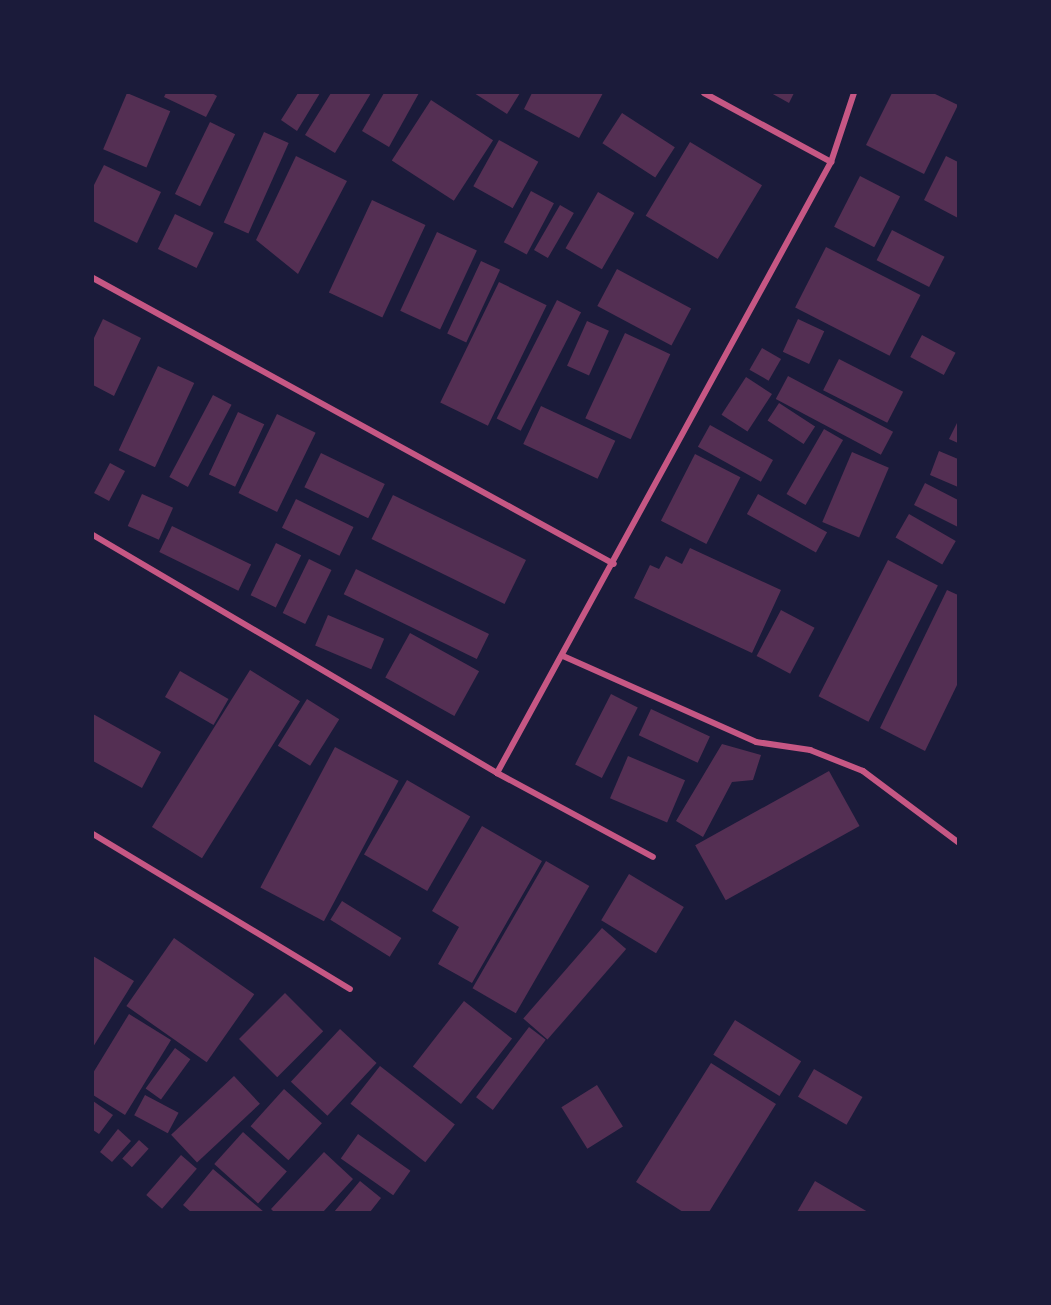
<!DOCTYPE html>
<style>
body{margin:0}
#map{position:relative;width:1051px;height:1305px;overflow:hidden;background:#1b1b3a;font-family:Signika,sans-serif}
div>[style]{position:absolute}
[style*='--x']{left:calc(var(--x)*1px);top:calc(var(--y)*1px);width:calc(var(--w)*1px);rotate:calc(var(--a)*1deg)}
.building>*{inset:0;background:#542f53;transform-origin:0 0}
.minor>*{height:6px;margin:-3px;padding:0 3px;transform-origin:3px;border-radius:3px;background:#c65784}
span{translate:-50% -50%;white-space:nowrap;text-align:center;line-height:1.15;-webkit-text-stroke:6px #1b1b3a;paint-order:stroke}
.frame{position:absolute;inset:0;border:94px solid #1b1b3a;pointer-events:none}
</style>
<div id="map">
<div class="building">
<div style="left:127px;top:93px;width:47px;height:61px;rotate:23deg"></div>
<div style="clip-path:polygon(166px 93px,212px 93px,217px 96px,206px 117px,164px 97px)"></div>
<div style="clip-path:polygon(298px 93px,320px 93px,297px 131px,281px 120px)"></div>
<div style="clip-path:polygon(331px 93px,371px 93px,335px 153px,305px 135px)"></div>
<div style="clip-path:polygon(384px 93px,419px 93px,389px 147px,362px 131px)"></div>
<div style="clip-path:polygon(474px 93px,520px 93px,507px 114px)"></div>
<div style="clip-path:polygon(532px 93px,603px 93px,579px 138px,524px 109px)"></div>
<div style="clip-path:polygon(771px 93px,794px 93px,789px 103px)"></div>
<div style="clip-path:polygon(892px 93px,933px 93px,958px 105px,924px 174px,866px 145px)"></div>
<div style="left:431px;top:100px;width:74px;height:72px;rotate:33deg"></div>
<div style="left:622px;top:113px;width:63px;height:36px;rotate:33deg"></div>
<div style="left:210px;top:122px;width:28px;height:80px;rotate:26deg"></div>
<div style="left:264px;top:132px;width:27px;height:99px;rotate:24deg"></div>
<div style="left:499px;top:140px;width:45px;height:53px;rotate:29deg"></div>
<div style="left:690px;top:142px;width:84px;height:86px;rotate:31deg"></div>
<div style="clip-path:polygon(296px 156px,347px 181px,298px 274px,256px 240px)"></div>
<div style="clip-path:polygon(946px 156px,958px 162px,958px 218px,924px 200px)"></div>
<div style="clip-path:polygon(104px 165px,161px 192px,137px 243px,93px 221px,93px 187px)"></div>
<div style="left:860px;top:176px;width:45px;height:57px;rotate:27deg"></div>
<div style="left:531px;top:191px;width:26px;height:58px;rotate:28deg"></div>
<div style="left:598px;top:192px;width:42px;height:65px;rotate:30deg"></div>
<div style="left:372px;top:200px;width:59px;height:102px;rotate:25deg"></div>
<div style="left:560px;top:205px;width:16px;height:52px;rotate:30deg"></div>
<div style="left:175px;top:214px;width:43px;height:39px;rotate:26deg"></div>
<div style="left:892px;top:230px;width:59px;height:34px;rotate:27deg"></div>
<div style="left:437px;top:232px;width:44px;height:87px;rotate:25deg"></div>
<div style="left:826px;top:247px;width:106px;height:68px;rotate:27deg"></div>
<div style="left:481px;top:261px;width:21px;height:80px;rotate:25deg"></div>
<div style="left:617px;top:269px;width:84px;height:42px;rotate:28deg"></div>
<div style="left:499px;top:282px;width:53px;height:134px;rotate:26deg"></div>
<div style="left:557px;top:300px;width:27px;height:133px;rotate:27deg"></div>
<div style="clip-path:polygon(103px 319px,141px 338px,114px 396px,93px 385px,93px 340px)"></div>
<div style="left:798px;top:319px;width:29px;height:36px;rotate:25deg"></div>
<div style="left:587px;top:321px;width:24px;height:49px;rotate:24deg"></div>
<div style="left:625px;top:333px;width:50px;height:94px;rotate:25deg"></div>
<div style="left:922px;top:335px;width:38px;height:25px;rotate:28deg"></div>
<div style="left:762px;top:348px;width:22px;height:25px;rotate:30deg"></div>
<div style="left:839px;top:359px;width:72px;height:35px;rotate:27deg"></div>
<div style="left:158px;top:366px;width:40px;height:93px;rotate:25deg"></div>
<div style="left:788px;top:376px;width:119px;height:26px;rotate:28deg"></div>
<div style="left:746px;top:377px;width:31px;height:45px;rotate:33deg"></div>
<div style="left:213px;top:395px;width:21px;height:93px;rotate:28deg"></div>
<div style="left:779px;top:403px;width:43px;height:21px;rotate:33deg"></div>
<div style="left:541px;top:406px;width:82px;height:42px;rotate:25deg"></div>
<div style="left:238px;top:412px;width:29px;height:69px;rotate:25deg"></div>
<div style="left:277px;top:414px;width:43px;height:88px;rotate:26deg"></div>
<div style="clip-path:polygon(958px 421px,958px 443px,949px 439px)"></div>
<div style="left:710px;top:425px;width:72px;height:25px;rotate:29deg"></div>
<div style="left:824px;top:429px;width:22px;height:75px;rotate:30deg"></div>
<div style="clip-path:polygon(939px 451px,958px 459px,958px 487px,930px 475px)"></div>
<div style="left:852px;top:452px;width:40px;height:76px;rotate:23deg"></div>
<div style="left:321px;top:453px;width:71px;height:38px;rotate:26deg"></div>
<div style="left:695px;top:454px;width:51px;height:75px;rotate:27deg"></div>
<div style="left:110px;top:463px;width:17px;height:34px;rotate:28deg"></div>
<div style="clip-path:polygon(925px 483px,958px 500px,958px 527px,914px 505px)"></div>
<div style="left:142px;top:494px;width:34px;height:35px;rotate:24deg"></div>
<div style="left:758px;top:494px;width:79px;height:23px;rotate:29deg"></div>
<div style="left:393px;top:495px;width:148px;height:49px;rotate:26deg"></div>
<div style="left:296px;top:499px;width:64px;height:32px;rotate:26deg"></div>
<div style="left:909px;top:514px;width:54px;height:27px;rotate:30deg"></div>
<div style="left:172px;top:526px;width:88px;height:29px;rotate:26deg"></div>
<div style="left:276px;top:543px;width:28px;height:58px;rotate:26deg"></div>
<div style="clip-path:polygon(690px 548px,781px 590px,752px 653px,634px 598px,650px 565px,659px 569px,666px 556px,682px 564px)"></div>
<div style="left:309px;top:559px;width:25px;height:60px;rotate:26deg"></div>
<div style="left:888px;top:560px;width:56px;height:153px;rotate:27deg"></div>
<div style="left:356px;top:569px;width:148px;height:28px;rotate:26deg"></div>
<div style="clip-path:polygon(947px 590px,958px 595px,958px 683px,925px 751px,880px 728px)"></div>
<div style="left:781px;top:610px;width:38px;height:52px;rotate:28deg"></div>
<div style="left:328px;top:615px;width:61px;height:33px;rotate:23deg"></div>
<div style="left:410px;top:633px;width:79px;height:51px;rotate:29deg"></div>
<div style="left:250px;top:670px;width:59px;height:185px;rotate:32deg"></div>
<div style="left:180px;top:671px;width:56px;height:30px;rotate:30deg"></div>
<div style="left:611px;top:694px;width:30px;height:79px;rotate:27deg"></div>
<div style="left:307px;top:699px;width:38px;height:55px;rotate:32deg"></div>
<div style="left:651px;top:709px;width:65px;height:29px;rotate:25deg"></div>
<div style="clip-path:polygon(93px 714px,161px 752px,142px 788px,93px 761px)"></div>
<div style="clip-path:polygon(722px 744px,761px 755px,753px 780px,732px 782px,703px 837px,676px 821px)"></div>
<div style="left:335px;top:747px;width:72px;height:159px;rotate:28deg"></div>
<div style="left:628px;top:756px;width:62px;height:46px;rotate:23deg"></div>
<div style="left:829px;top:771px;width:63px;height:153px;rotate:61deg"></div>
<div style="left:407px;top:780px;width:73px;height:86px;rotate:30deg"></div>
<div style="clip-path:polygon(482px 826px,542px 861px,472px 983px,438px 964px,459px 927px,432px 911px)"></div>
<div style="left:546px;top:861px;width:50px;height:147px;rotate:30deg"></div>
<div style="left:629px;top:874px;width:64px;height:54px;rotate:31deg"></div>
<div style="left:342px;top:901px;width:70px;height:22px;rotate:32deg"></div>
<div style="left:602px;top:928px;width:32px;height:120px;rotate:41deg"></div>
<div style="left:174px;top:938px;width:98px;height:83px;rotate:35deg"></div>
<div style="clip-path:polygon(93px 956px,134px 981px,93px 1047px)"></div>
<div style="left:285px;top:993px;width:54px;height:65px;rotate:45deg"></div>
<div style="left:464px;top:1001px;width:61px;height:83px;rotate:38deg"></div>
<div style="clip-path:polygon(129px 1014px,171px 1040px,125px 1115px,93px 1095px,93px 1073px)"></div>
<div style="left:735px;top:1020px;width:78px;height:41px;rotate:32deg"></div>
<div style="left:529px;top:1027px;width:21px;height:88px;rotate:37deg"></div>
<div style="left:340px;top:1029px;width:50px;height:72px;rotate:43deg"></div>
<div style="left:175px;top:1048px;width:19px;height:50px;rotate:36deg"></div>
<div style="clip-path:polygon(711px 1063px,776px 1104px,709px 1212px,683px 1212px,636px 1182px)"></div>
<div style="left:380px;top:1066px;width:95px;height:48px;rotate:38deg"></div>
<div style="left:814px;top:1069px;width:56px;height:32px;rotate:30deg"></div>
<div style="left:234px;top:1076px;width:38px;height:86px;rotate:47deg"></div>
<div style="left:597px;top:1085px;width:49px;height:42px;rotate:58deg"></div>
<div style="left:284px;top:1089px;width:51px;height:50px;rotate:42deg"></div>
<div style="left:145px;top:1095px;width:38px;height:23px;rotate:28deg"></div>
<div style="clip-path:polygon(93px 1101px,113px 1115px,99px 1134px,93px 1130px)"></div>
<div style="clip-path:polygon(118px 1129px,131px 1141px,112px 1162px,100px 1152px)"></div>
<div style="left:243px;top:1132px;width:59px;height:43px;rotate:42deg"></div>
<div style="left:358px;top:1134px;width:64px;height:30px;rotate:35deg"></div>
<div style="left:139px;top:1140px;width:13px;height:25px;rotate:42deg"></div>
<div style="clip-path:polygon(324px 1152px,353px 1179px,323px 1212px,274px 1212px,271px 1209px)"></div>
<div style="left:181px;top:1155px;width:21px;height:53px;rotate:41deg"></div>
<div style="clip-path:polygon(213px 1169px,264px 1212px,191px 1212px,183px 1205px)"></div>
<div style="clip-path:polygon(360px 1181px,381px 1198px,370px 1212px,334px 1212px)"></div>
<div style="clip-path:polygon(815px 1181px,868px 1212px,797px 1212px)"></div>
</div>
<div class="minor">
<div style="--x:704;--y:93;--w:145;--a:28.5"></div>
<div style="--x:93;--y:278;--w:594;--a:28.76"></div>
<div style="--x:93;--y:535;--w:469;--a:30.5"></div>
<div style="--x:497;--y:773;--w:177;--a:28.3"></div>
<div style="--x:563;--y:656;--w:211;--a:24"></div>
<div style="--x:756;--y:742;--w:55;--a:8.4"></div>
<div style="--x:810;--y:750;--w:57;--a:21.6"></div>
<div style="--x:863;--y:771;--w:119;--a:36.8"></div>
<div style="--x:497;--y:773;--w:696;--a:-61.34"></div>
<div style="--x:831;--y:162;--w:73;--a:-71.6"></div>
<div style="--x:93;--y:834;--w:300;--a:31.1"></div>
</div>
<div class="frame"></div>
</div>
